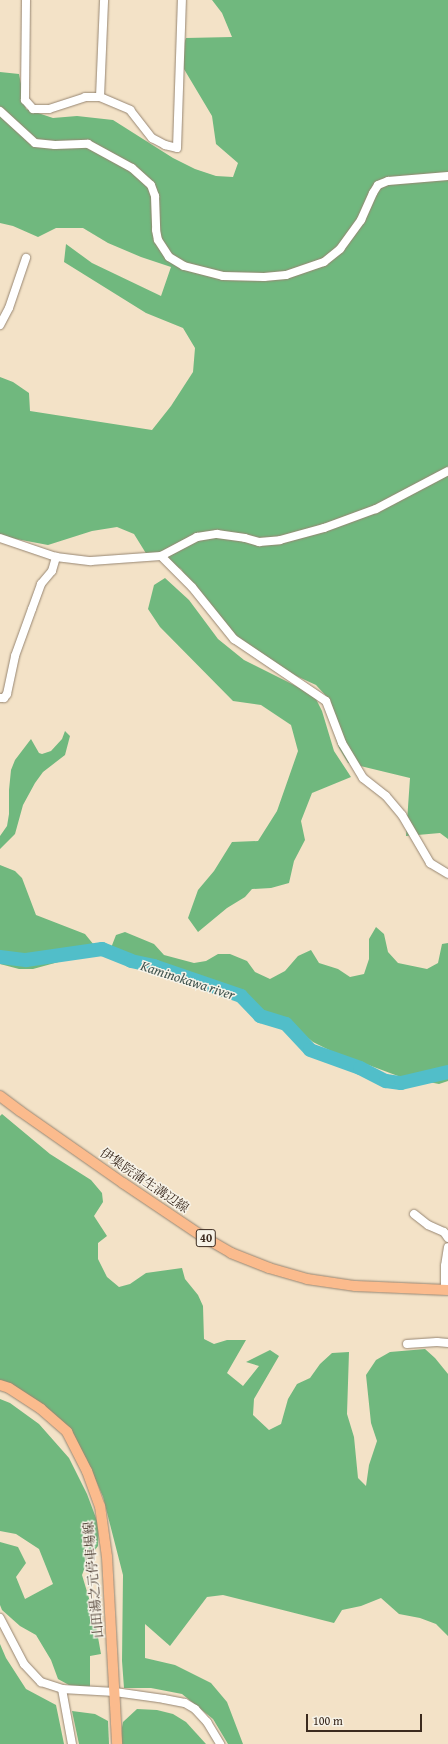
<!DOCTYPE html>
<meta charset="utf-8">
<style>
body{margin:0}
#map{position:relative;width:448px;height:1744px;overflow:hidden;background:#f3e2c7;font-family:"Gentium Book Plus","Noto Serif JP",serif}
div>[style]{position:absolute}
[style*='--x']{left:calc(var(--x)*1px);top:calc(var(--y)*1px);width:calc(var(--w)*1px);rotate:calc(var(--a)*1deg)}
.forest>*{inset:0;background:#70b87e}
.river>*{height:14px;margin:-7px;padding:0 7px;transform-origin:7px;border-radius:7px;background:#51bec9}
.roads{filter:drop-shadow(0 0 1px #978672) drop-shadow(0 0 1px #978672)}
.minor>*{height:8px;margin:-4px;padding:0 4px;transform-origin:4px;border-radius:4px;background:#fff}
.major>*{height:10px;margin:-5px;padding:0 5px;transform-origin:5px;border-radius:5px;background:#fbbb8d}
span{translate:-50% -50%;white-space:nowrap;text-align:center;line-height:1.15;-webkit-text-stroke:3px #f7f3e8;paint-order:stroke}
.shield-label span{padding:1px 3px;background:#f7f3e8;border:1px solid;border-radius:3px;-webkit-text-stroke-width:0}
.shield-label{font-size:12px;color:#3b2a1e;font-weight:700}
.street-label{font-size:13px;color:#3b2a1e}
.water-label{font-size:14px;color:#425651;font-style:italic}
.scale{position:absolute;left:306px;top:1714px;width:116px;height:18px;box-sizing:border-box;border:2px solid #3b2a1e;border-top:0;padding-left:5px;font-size:12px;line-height:14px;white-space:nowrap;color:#3b2a1e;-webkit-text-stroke:3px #f7f3e8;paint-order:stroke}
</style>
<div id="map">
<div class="forest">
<div style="clip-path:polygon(212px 0,448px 0,448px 839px,440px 833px,406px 836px,410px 778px,348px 763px,339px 748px,333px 729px,327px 697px,316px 685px,259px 659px,210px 614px,181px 569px,147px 555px,134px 534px,117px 527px,92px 531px,48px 545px,0 536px,0 377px,13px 382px,29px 393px,30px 411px,152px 430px,171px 406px,193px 372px,195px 348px,183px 328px,146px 313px,64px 262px,66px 244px,92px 263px,161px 296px,171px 267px,141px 257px,108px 243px,83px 228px,56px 228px,38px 237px,13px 226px,0 223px,0 72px,19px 74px,26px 109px,53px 118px,77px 116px,113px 120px,173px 158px,195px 169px,216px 176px,233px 177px,238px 163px,216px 144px,212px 116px,178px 59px,186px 38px,232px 37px,222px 13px)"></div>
<div style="clip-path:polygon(165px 578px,189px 600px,218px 639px,244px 660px,314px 695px,322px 711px,334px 751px,351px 777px,312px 793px,301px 821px,305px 840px,294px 861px,289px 883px,271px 888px,252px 889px,245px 897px,227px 908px,198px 932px,188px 918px,198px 890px,214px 871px,232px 842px,258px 841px,277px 811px,298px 751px,291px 725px,261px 705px,233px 701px,160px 627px,148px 609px,154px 585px)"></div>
<div style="clip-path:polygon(65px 731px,70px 736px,65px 755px,43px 772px,35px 783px,23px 805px,15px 834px,0 849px,0 836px,7px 826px,9px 814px,9px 790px,11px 770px,15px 760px,31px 739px,39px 753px,42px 754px,51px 751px,62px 739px)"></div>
<div style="clip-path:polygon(0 865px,15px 871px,22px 878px,36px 915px,85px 934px,94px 945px,95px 952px,33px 969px,19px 969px,0 964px)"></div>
<div style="clip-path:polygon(376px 927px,384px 934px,388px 952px,398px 963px,427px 969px,438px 963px,442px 944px,448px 943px,448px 1081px,439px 1084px,398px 1076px,331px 1051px,313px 1042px,286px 1020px,155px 963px,109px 953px,116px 935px,125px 932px,154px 944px,164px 955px,194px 963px,206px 961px,218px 954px,230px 954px,247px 961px,255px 972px,270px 979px,285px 971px,298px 956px,311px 950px,319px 963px,338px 969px,350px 977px,364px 974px,369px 959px,369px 939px)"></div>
<div style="clip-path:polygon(2px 1114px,50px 1154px,91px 1180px,102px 1193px,103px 1202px,94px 1216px,107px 1236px,98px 1243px,98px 1259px,107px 1277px,119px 1287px,130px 1284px,146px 1273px,182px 1268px,185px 1279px,198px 1295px,203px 1306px,204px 1339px,214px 1344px,227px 1340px,246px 1340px,227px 1373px,243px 1386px,259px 1366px,246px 1362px,270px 1350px,279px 1356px,254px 1399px,253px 1415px,269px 1430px,281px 1424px,288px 1399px,297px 1384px,310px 1378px,320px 1364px,332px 1353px,349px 1352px,347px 1414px,354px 1437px,358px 1478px,366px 1486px,369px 1465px,377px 1441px,371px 1423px,366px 1375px,376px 1360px,390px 1352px,425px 1349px,435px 1358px,448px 1374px,448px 1636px,436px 1624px,420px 1618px,399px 1614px,381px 1598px,361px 1606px,342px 1610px,334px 1623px,223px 1595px,207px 1597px,170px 1646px,145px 1624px,145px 1658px,175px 1665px,211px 1683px,227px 1702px,243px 1744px,228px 1744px,213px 1719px,182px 1694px,151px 1688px,124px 1688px,122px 1661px,123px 1575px,103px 1497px,86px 1458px,40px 1402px,0 1382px,0 1116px)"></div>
<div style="clip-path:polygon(0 1399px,10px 1403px,39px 1424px,69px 1458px,87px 1494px,99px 1526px,98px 1546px,88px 1559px,82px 1575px,94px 1615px,101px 1654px,90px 1656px,90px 1690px,78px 1690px,58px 1679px,51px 1660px,36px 1635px,20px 1626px,2px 1610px,0 1605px,0 1542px,18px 1547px,26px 1563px,16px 1577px,25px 1599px,53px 1584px,39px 1549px,16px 1534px,0 1531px)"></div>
<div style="clip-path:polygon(0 1644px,6px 1658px,26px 1689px,56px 1705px,64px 1744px,0 1744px)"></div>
<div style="clip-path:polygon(137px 1709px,157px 1710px,173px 1714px,186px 1722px,206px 1744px,119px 1744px,123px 1722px)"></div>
<div style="clip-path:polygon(72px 1711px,95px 1714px,108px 1721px,109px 1744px,79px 1744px)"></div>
</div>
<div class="river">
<div style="--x:0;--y:957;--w:26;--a:7"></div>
<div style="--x:26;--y:960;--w:77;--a:-8.2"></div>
<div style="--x:102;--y:949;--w:31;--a:22"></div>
<div style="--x:131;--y:961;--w:24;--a:12"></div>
<div style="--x:154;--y:966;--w:92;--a:19"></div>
<div style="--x:241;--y:996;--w:28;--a:46"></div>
<div style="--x:260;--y:1016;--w:27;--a:17"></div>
<div style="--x:286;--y:1024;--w:35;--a:47"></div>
<div style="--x:310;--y:1050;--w:53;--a:19.8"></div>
<div style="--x:360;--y:1068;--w:29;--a:27"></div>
<div style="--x:386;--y:1081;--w:15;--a:8"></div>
<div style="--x:401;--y:1083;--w:48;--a:-13.2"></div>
</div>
<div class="roads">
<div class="minor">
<div style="--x:26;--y:0;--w:100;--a:90.6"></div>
<div style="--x:25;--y:100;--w:12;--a:48"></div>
<div style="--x:33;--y:109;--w:16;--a:0"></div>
<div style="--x:49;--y:109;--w:38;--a:-18"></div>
<div style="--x:85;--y:97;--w:15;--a:0"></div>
<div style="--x:100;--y:97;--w:33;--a:23"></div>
<div style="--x:130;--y:110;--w:36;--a:52"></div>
<div style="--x:152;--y:138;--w:15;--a:28"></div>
<div style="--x:165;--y:145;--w:12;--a:14"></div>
<div style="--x:177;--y:148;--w:148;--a:-88.1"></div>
<div style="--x:100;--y:97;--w:97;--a:-87.6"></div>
<div style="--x:0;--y:111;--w:47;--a:42.4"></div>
<div style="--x:35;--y:143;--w:20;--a:6"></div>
<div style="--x:55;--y:145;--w:33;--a:-2"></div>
<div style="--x:88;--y:144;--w:50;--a:28.6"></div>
<div style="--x:132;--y:168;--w:25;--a:42"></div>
<div style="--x:151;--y:185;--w:12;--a:70"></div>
<div style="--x:155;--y:196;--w:34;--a:88"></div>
<div style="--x:156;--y:230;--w:10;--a:79"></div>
<div style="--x:158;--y:240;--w:20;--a:57"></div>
<div style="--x:169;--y:257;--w:17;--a:31"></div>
<div style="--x:184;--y:266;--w:40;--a:14.4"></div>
<div style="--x:223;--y:276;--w:41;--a:1.4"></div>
<div style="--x:264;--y:277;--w:22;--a:-5"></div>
<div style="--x:286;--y:275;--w:40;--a:-18.9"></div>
<div style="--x:324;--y:262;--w:21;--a:-39"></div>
<div style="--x:340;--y:249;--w:36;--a:-54"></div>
<div style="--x:361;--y:220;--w:30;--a:-66"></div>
<div style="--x:373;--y:193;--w:9;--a:-58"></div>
<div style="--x:378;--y:185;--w:11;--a:-22"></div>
<div style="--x:388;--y:181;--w:60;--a:-4.8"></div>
<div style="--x:0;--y:325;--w:19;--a:-62"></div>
<div style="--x:9;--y:308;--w:53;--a:-71.2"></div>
<div style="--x:0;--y:538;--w:59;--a:18.7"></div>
<div style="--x:56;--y:557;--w:35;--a:7"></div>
<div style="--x:91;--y:561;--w:70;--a:-4.1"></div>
<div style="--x:161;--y:556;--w:41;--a:-27.8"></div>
<div style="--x:197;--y:537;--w:20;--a:-9"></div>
<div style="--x:217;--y:534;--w:28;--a:8"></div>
<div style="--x:245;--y:538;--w:15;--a:16"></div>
<div style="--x:259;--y:542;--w:21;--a:-5"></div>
<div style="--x:280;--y:540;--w:46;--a:-15.3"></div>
<div style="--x:324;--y:528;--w:55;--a:-20.1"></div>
<div style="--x:376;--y:509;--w:81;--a:-27.8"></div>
<div style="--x:161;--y:556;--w:44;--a:45"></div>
<div style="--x:192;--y:587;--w:67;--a:51.1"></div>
<div style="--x:234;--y:639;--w:111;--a:34"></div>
<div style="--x:326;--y:701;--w:45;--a:69.1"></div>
<div style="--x:342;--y:743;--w:41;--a:59"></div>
<div style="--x:363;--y:778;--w:29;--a:38"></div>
<div style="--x:386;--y:796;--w:25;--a:50"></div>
<div style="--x:402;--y:815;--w:56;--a:59.7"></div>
<div style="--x:430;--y:863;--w:21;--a:31"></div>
<div style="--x:0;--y:698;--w:4;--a:0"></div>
<div style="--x:4;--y:698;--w:5;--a:-53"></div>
<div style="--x:7;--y:694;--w:39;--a:-78"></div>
<div style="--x:15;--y:656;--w:50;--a:-70.1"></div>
<div style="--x:32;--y:609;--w:27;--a:-70"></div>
<div style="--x:41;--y:584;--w:17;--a:-50"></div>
<div style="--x:52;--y:571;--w:15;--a:-74"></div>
<div style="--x:414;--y:1214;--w:18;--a:38"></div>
<div style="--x:428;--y:1225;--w:17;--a:24"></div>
<div style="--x:444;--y:1232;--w:7;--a:56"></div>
<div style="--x:445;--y:1290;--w:24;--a:-90"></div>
<div style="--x:445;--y:1266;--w:19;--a:-81"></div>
<div style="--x:407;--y:1344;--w:30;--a:-4"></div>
<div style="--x:437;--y:1342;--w:11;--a:5"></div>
<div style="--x:0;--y:1618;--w:52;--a:62.4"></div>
<div style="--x:24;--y:1664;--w:25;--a:47"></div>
<div style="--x:41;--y:1682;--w:22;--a:18"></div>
<div style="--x:62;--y:1689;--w:53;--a:3.2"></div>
<div style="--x:115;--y:1692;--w:49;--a:8.1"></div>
<div style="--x:164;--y:1699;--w:21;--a:11"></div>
<div style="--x:185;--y:1703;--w:12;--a:31"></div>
<div style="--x:195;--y:1709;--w:18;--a:47"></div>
<div style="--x:207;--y:1722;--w:26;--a:59"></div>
<div style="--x:62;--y:1689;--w:56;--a:79.7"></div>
</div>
<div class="major">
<div style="--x:0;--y:1096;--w:25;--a:37"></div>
<div style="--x:20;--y:1111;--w:126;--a:35"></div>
<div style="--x:123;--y:1183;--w:95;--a:33.9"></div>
<div style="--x:202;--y:1236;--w:34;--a:30"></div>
<div style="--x:231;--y:1253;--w:41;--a:21.5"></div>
<div style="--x:269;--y:1268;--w:40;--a:16"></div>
<div style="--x:307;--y:1279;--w:49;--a:8.3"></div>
<div style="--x:355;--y:1286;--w:93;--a:2.5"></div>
<div style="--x:0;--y:1385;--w:9;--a:18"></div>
<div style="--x:9;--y:1388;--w:38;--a:33"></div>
<div style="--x:41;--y:1409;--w:35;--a:41"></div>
<div style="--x:67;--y:1432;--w:44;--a:62.9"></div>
<div style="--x:87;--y:1471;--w:37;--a:70"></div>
<div style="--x:100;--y:1506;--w:51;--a:82.2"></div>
<div style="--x:107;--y:1557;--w:187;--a:86.9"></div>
</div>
</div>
<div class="shield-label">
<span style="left:206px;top:1238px">40</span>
</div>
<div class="street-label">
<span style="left:144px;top:1181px;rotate:34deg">伊集院蒲生溝辺線</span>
<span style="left:94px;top:1580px;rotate:-95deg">山田湯之元停車場線</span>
</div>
<div class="water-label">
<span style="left:188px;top:980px;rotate:18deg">Kaminokawa river</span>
</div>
<div class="scale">100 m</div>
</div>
